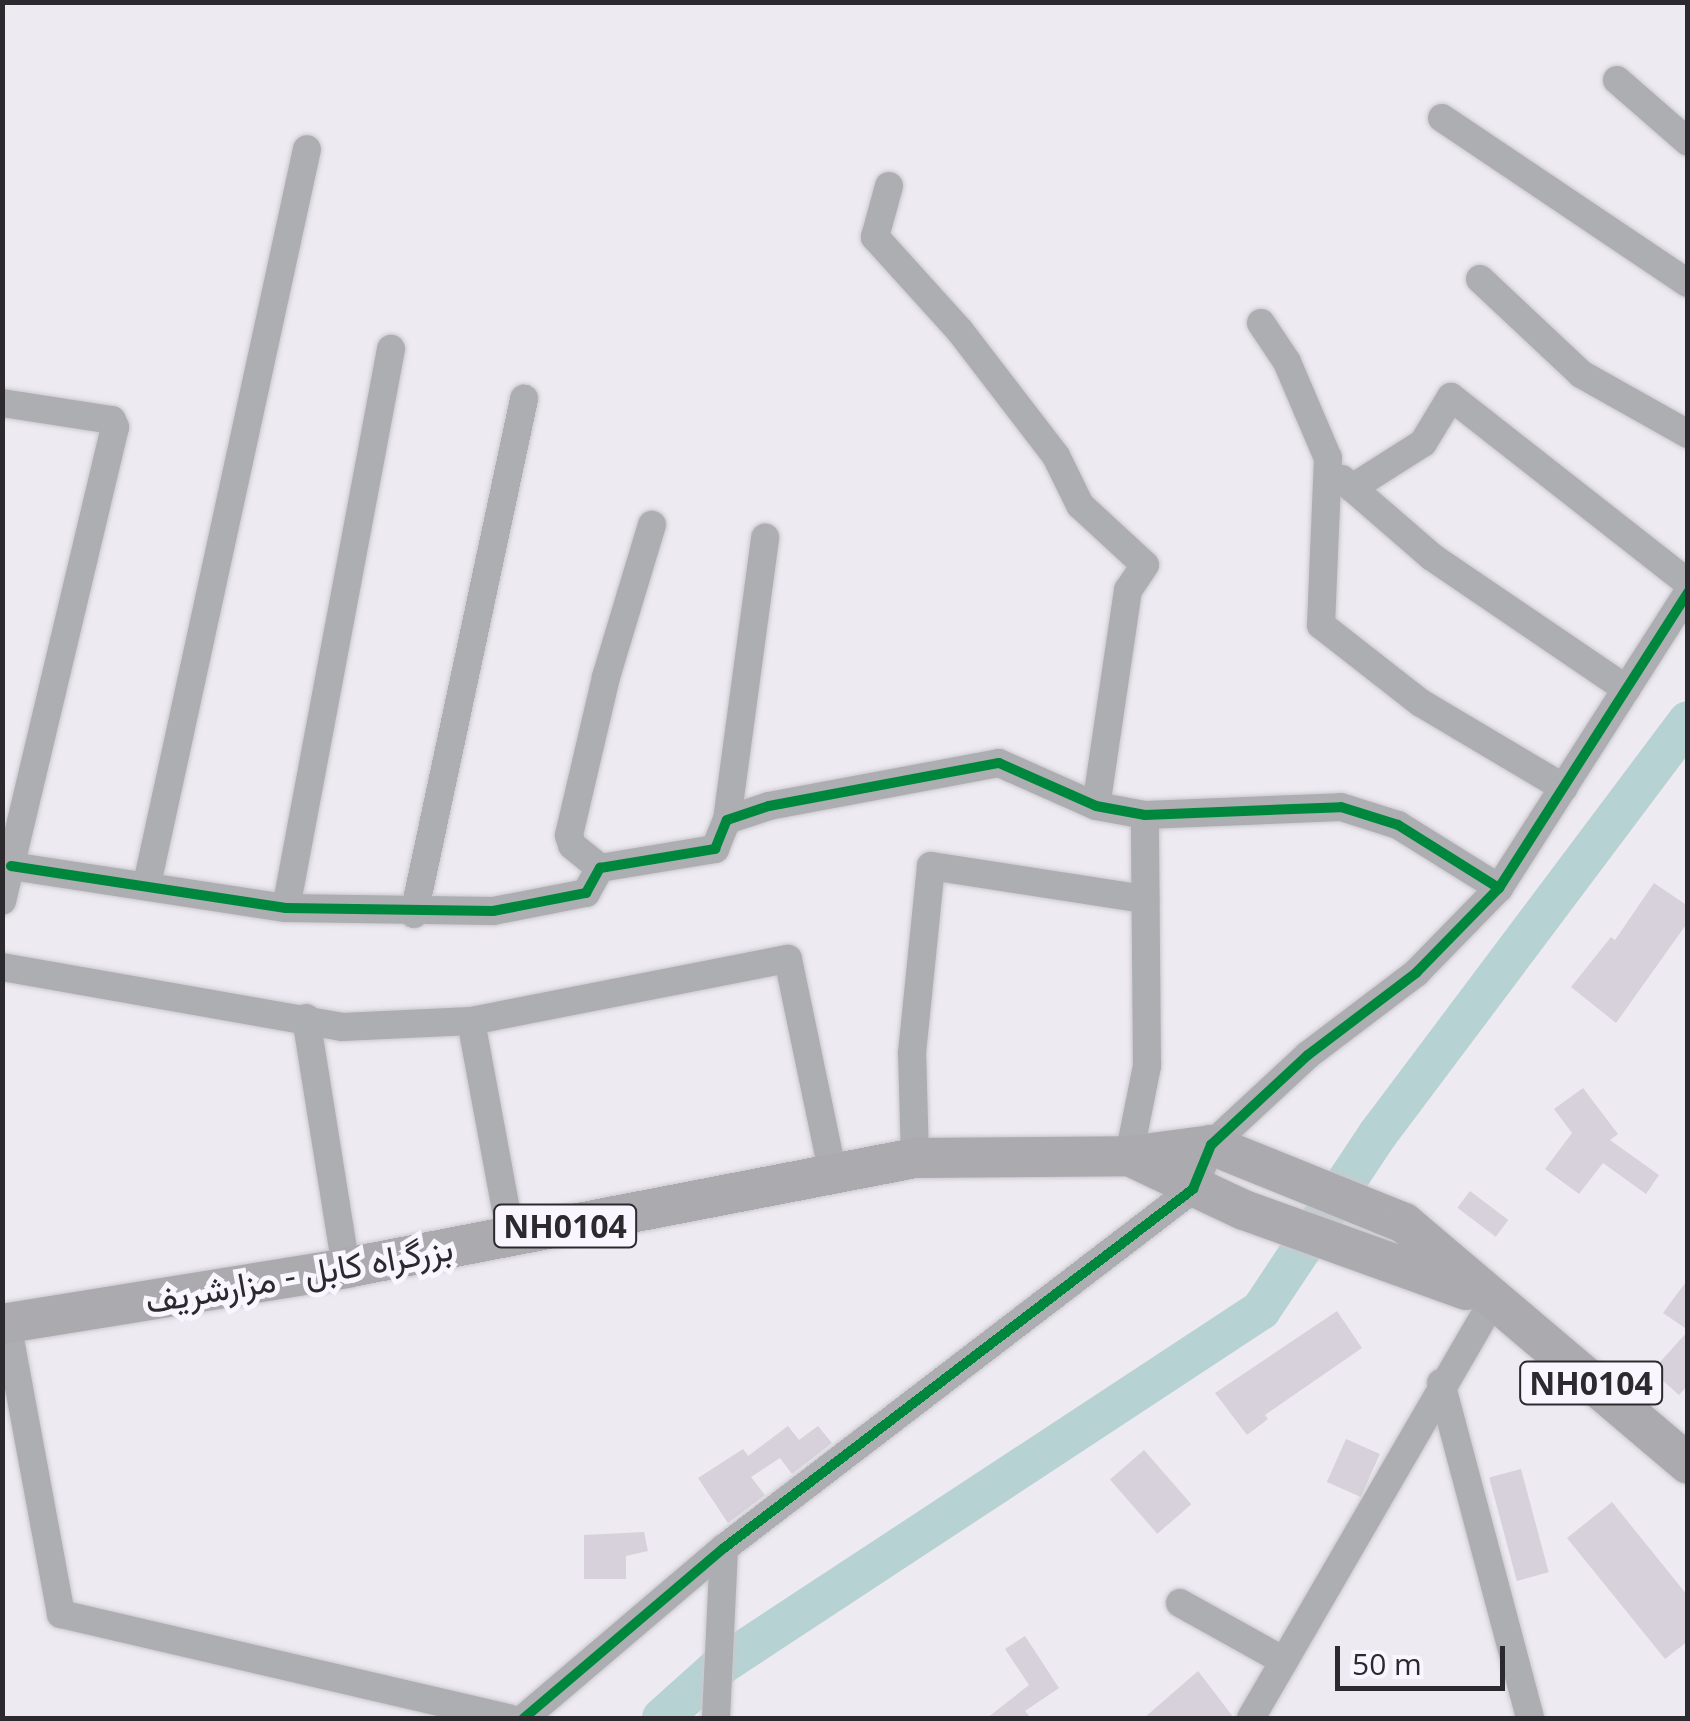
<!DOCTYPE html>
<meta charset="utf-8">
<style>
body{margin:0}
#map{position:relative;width:1690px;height:1721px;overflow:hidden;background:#eeeaf2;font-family:"Open Sans",Vazirmatn,sans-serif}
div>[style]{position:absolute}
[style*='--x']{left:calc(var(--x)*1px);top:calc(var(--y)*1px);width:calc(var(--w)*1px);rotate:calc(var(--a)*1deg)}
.river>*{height:40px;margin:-20px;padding:0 20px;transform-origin:20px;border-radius:20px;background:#b7d2d3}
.building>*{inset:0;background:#d6d1da;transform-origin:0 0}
.roads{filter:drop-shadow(0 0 2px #cbc8ce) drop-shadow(0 0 2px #cbc8ce)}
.minor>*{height:28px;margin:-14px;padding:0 14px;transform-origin:14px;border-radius:14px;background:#adaeb1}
.highway>*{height:40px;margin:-20px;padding:0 20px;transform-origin:20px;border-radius:20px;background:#ababaf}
.cycleway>*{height:10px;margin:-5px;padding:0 5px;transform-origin:5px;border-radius:5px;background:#00873e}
span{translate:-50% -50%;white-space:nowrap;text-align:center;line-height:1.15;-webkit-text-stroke:10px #faf6ff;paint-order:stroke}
.shield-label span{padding:2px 8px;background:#faf6ff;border:2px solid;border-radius:8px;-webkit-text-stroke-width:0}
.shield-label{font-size:32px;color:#2c2a2f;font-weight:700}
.street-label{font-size:35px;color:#2c2a2f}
.frame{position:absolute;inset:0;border:5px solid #2c2a2f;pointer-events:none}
.scale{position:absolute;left:1335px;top:1646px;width:170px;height:45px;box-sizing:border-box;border:5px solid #2c2a2f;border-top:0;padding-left:12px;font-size:30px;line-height:35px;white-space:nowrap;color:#2c2a2f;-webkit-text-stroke:8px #faf6ff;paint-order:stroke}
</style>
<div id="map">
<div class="river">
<div style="--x:662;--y:1718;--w:79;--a:-41.9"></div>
<div style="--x:721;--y:1665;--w:646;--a:-33.32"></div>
<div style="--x:1261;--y:1310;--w:211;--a:-56.4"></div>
<div style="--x:1378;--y:1134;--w:516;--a:-53.11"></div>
</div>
<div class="building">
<div style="clip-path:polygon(1654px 883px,1688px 906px,1688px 922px,1616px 1023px,1571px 987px,1611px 937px,1615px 940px)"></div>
<div style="clip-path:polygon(1583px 1088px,1618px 1134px,1610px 1140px,1659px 1175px,1646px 1194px,1603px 1163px,1579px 1194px,1545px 1169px,1572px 1133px,1554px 1109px)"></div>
<div style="left:1470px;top:1191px;width:48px;height:21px;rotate:37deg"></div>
<div style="clip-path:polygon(1688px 1279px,1688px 1330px,1663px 1313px)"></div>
<div style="clip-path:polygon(1337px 1311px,1362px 1348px,1265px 1415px,1268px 1419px,1247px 1435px,1215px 1393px)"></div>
<div style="clip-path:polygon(1688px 1331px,1688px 1385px,1679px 1395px,1652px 1371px)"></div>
<div style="clip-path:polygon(788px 1426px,799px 1440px,818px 1426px,832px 1443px,792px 1474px,780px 1458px,751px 1477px,765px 1495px,728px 1523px,698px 1478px,743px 1449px,748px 1456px)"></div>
<div style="left:1346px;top:1439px;width:37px;height:47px;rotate:24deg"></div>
<div style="left:1144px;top:1450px;width:72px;height:45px;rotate:49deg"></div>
<div style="left:1521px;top:1469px;width:107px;height:33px;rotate:75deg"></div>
<div style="clip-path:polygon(1612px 1502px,1688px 1596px,1688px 1641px,1665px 1659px,1567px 1538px)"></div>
<div style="clip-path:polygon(644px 1532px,648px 1551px,626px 1556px,626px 1579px,584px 1579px,584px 1535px)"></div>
<div style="clip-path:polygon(1025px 1636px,1059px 1688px,1025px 1711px,1031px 1718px,987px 1718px,1029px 1685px,1005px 1649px)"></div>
<div style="clip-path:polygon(1198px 1671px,1234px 1718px,1144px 1718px)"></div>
</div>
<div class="roads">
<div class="minor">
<div style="--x:1617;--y:80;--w:94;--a:41.1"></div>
<div style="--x:1442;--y:118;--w:296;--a:33.9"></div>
<div style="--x:889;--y:186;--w:53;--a:105.4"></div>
<div style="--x:875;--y:237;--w:127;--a:47.9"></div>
<div style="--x:960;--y:331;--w:158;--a:52.5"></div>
<div style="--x:1056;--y:456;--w:55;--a:63.9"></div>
<div style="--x:1080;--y:505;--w:88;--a:42.7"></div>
<div style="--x:1145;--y:565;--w:30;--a:124"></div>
<div style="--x:1128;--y:590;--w:218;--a:98.4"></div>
<div style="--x:1480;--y:279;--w:139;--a:43.2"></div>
<div style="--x:1581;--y:374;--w:123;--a:29.3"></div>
<div style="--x:1261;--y:323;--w:47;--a:56.3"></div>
<div style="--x:1287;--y:362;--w:104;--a:66.9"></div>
<div style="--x:1328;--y:458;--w:167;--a:92.4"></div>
<div style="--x:1321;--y:625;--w:127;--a:38"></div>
<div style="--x:1421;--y:703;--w:166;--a:30.7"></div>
<div style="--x:2;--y:403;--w:111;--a:8.8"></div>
<div style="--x:112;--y:420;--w:8;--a:67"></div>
<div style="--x:115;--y:427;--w:487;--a:103.4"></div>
<div style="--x:1342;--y:479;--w:119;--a:40.9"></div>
<div style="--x:1432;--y:557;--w:235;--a:34.2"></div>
<div style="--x:1352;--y:488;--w:84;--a:-32.4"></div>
<div style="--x:1423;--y:443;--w:54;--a:-58.7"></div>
<div style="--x:1451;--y:397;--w:301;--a:38.1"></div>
<div style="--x:727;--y:820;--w:285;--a:-82.3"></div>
<div style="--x:11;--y:866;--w:278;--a:8.7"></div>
<div style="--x:286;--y:908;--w:207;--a:0.8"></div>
<div style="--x:493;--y:911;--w:95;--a:-11"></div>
<div style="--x:586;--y:893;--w:29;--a:-61"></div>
<div style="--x:600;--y:868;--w:117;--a:-9.4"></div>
<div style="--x:715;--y:849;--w:31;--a:-68"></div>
<div style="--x:727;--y:820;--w:44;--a:-18.4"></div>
<div style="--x:769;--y:806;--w:234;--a:-10.6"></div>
<div style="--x:999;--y:763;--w:106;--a:23.9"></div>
<div style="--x:1096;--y:806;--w:50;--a:10.4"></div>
<div style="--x:1145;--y:815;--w:196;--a:-2.3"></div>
<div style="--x:1341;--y:807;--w:60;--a:17.5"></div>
<div style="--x:1398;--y:825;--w:119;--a:32"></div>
<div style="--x:600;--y:868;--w:36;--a:-141"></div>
<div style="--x:572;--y:845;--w:10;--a:-107"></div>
<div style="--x:569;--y:835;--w:162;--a:-76.8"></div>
<div style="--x:606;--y:677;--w:159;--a:-73.2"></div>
<div style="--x:147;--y:884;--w:752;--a:-77.72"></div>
<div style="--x:286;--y:908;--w:569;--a:-79.36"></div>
<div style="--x:414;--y:914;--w:527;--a:-77.94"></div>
<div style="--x:2;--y:967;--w:345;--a:10"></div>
<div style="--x:342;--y:1027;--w:129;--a:-2.7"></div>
<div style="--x:471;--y:1021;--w:323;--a:-11.1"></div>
<div style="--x:788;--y:959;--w:220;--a:78.2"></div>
<div style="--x:306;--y:1018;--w:253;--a:80.9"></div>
<div style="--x:471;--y:1021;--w:219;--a:79.5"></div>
<div style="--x:1129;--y:1156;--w:92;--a:-78.7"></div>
<div style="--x:1147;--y:1066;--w:251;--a:-90.5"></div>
<div style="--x:915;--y:1158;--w:105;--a:-91.6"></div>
<div style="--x:912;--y:1053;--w:188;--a:-84.2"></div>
<div style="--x:931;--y:866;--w:217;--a:8.8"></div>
<div style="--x:7;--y:1323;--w:296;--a:79.5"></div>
<div style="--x:61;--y:1614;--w:460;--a:13.1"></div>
<div style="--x:1441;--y:1383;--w:347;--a:75.1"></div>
<div style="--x:1180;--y:1603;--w:119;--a:29.1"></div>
<div style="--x:524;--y:1718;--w:262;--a:-40.4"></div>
<div style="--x:724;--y:1548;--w:591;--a:-37.43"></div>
<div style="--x:1193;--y:1189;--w:48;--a:-67.8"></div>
<div style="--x:1211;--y:1145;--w:132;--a:-42.9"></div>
<div style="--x:1308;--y:1055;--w:136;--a:-37.2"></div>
<div style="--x:1416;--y:973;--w:119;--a:-45.7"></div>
<div style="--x:1499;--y:888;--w:351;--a:-57.4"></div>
<div style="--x:716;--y:1718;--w:170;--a:-87.3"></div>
<div style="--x:1251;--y:1718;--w:482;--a:-59.9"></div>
</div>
<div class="highway">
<div style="--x:1129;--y:1156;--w:127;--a:25.2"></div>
<div style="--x:1244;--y:1210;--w:236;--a:19.8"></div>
<div style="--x:2;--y:1324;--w:349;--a:-9.2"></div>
<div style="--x:346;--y:1268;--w:580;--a:-10.94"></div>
<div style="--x:915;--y:1158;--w:214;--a:-0.5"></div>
<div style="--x:1129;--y:1156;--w:83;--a:-7.6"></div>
<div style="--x:1211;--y:1145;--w:208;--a:22"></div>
<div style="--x:1404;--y:1223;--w:372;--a:40.3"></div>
</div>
</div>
<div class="cycleway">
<div style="--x:11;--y:866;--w:278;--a:8.7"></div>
<div style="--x:286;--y:908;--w:207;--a:0.8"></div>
<div style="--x:493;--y:911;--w:95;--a:-11"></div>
<div style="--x:586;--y:893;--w:29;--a:-61"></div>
<div style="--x:600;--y:868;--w:117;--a:-9.4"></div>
<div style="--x:715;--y:849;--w:31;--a:-68"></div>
<div style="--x:727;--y:820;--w:44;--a:-18.4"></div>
<div style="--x:769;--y:806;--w:234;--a:-10.6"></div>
<div style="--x:999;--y:763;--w:106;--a:23.9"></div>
<div style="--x:1096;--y:806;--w:50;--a:10.4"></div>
<div style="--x:1145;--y:815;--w:196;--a:-2.3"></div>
<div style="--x:1341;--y:807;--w:60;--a:17.5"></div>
<div style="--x:1398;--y:825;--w:119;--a:32"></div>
<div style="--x:524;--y:1718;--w:262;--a:-40.4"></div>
<div style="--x:724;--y:1548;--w:591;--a:-37.43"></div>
<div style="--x:1193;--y:1189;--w:48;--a:-67.8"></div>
<div style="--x:1211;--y:1145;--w:132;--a:-42.9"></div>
<div style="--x:1308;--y:1055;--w:136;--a:-37.2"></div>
<div style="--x:1416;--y:973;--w:119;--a:-45.7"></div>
<div style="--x:1499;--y:888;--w:351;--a:-57.4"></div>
</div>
<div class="shield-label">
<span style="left:565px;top:1226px">NH0104</span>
<span style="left:1591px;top:1383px">NH0104</span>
</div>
<div class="street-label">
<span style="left:299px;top:1274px;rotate:-10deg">بزرگراه کابل - مزارشریف</span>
</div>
<div class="frame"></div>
<div class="scale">50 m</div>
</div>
